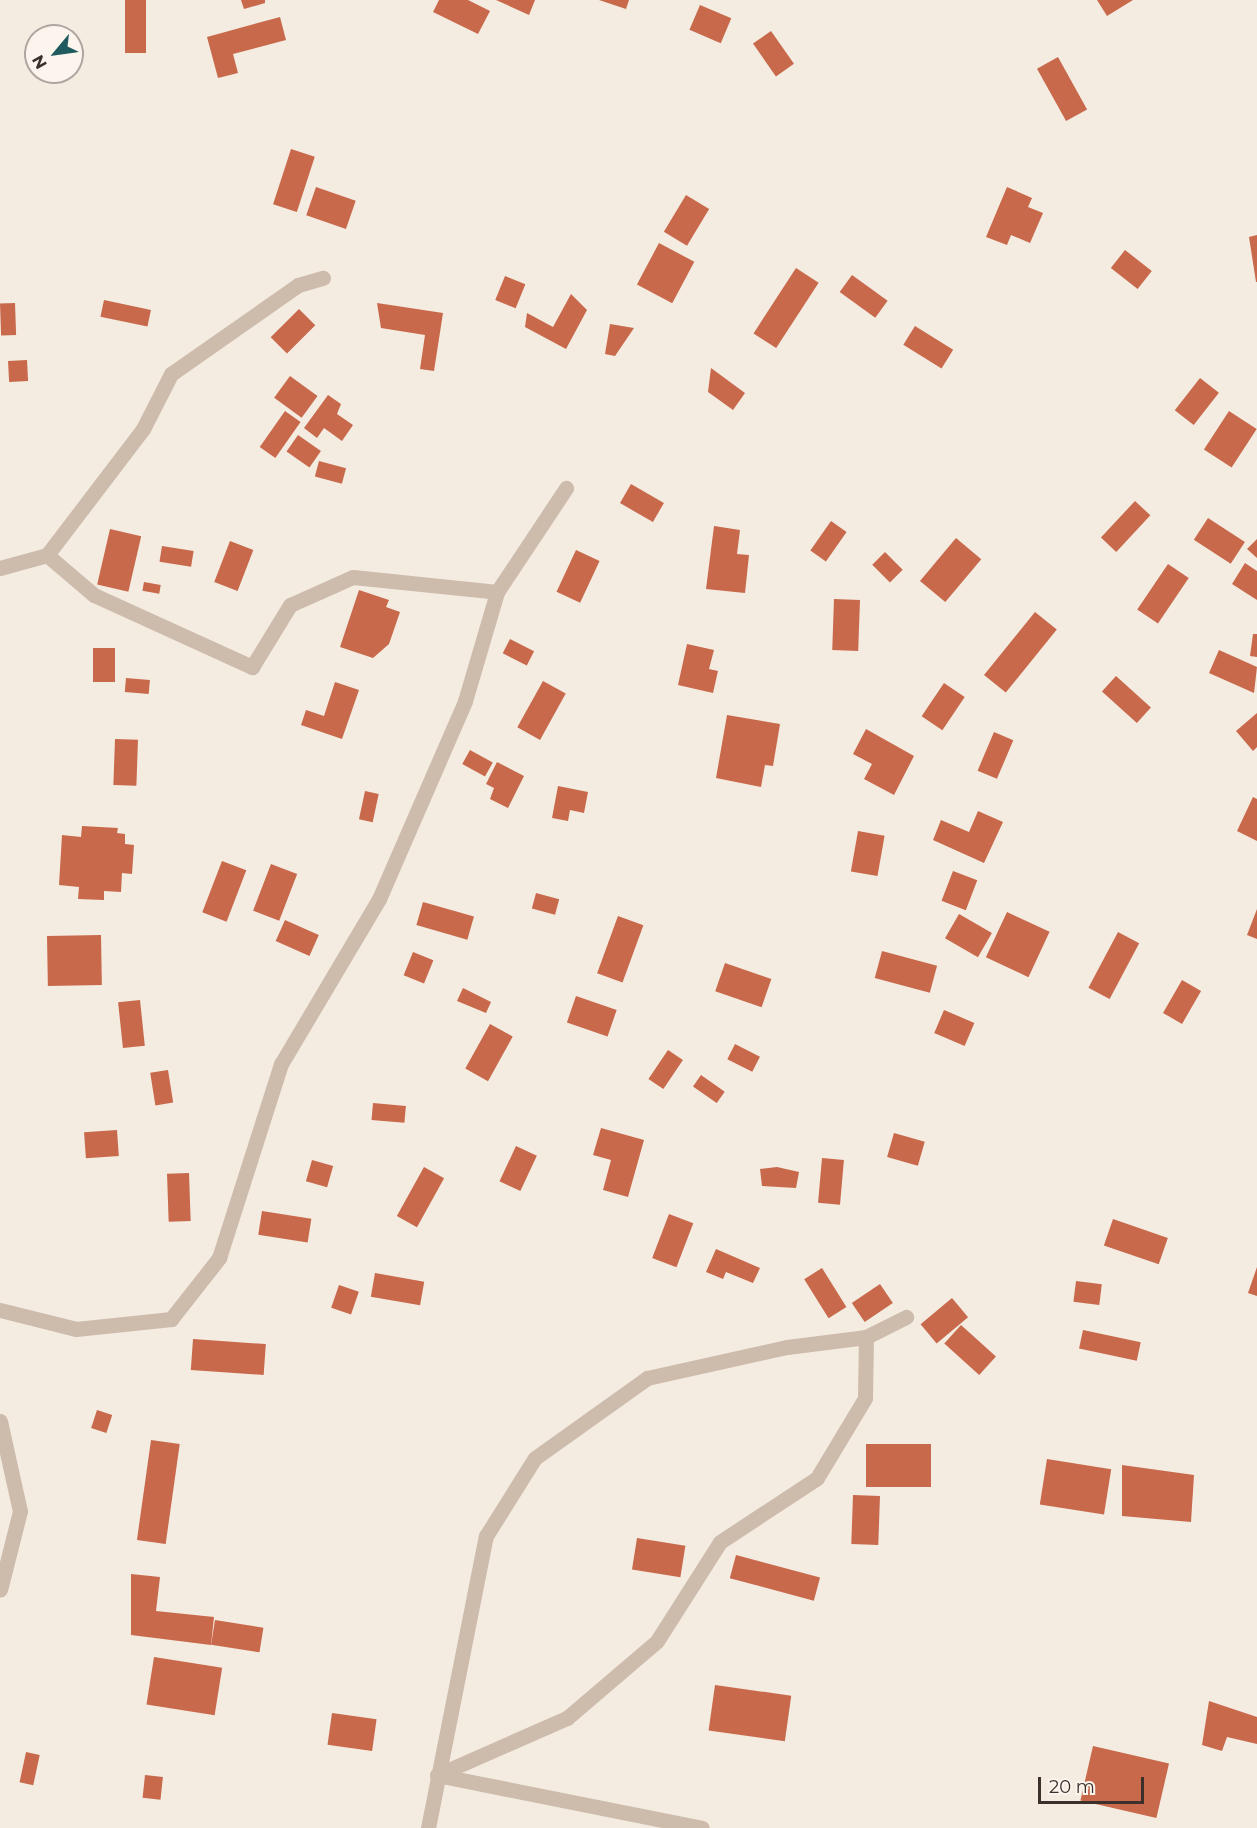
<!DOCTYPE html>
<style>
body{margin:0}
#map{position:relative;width:1257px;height:1828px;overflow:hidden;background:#f4ebe1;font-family:Montserrat,sans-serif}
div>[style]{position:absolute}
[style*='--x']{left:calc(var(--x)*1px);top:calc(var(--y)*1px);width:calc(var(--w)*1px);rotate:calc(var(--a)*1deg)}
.building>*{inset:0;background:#c8694b;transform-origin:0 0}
.minor>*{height:15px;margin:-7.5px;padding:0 7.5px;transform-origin:7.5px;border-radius:7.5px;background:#cdbbac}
span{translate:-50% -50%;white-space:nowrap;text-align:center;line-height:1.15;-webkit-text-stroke:5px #fbf5ee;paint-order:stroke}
.north{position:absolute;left:24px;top:24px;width:60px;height:60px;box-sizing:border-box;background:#fbf5ee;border:2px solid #aea6a0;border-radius:50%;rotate:241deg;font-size:16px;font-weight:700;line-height:24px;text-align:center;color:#3b302b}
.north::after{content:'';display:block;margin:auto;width:21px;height:27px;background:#1f5a5e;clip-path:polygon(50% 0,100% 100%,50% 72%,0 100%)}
.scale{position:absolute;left:1038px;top:1777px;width:106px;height:27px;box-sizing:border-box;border:3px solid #3b302b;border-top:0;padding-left:8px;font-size:18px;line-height:21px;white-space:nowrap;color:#3b302b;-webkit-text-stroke:4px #fbf5ee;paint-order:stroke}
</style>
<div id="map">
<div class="building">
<div style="left:125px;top:0;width:21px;height:53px"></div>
<div style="clip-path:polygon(241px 0,265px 0,265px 3px,244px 9px)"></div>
<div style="clip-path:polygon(439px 0,468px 0,490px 11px,478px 34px,433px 12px)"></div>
<div style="clip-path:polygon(496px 0,535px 0,529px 15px)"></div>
<div style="clip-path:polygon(599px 0,629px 0,626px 9px)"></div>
<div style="clip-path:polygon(1097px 0,1133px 0,1107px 16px)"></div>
<div style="left:700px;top:5px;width:34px;height:27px;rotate:23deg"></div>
<div style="clip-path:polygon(280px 17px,286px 40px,233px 54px,238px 73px,218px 78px,207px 37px)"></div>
<div style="left:771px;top:31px;width:40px;height:22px;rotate:55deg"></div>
<div style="left:1058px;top:57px;width:60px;height:24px;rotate:61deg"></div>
<div style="left:291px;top:149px;width:25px;height:58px;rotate:18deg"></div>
<div style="left:316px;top:187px;width:42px;height:30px;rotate:19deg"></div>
<div style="clip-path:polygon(1007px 187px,1032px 198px,1028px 207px,1043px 213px,1030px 243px,1011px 235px,1007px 245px,986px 237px)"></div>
<div style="left:686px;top:195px;width:27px;height:43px;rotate:31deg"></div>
<div style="clip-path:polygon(1257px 235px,1257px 282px,1256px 282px,1249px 237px)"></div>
<div style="left:659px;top:243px;width:40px;height:47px;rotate:28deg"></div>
<div style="left:1125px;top:250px;width:34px;height:23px;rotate:38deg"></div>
<div style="left:796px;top:268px;width:27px;height:78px;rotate:33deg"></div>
<div style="left:852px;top:275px;width:44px;height:21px;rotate:36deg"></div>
<div style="left:505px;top:276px;width:22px;height:26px;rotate:22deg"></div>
<div style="clip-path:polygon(571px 294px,587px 310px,566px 349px,525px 327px,527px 313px,553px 327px)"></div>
<div style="left:104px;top:300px;width:48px;height:17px;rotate:12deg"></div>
<div style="left:15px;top:303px;width:32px;height:15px;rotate:88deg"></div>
<div style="clip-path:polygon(377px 303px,443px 313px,434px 371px,420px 369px,425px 335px,381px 328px)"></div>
<div style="left:299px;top:309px;width:23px;height:40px;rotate:45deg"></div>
<div style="clip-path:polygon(610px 324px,634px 328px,615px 356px,605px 354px)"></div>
<div style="left:915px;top:326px;width:45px;height:22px;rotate:32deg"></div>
<div style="left:27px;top:360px;width:21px;height:19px;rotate:87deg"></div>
<div style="clip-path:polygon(711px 368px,745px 393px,733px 410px,708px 392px)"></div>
<div style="left:290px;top:376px;width:34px;height:27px;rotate:36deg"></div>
<div style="left:1200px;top:378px;width:24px;height:41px;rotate:38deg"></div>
<div style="clip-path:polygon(328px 395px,341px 404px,337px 414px,353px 425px,342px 441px,324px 428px,317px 438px,304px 428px)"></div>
<div style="left:285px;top:411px;width:19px;height:44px;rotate:35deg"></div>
<div style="left:1229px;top:411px;width:33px;height:46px;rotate:33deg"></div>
<div style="left:298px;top:435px;width:28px;height:20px;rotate:35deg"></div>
<div style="left:319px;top:461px;width:28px;height:16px;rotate:15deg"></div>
<div style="left:631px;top:484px;width:38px;height:22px;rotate:30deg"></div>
<div style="left:1135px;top:501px;width:21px;height:50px;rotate:43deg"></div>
<div style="left:1208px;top:518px;width:44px;height:26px;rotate:33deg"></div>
<div style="left:831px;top:521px;width:19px;height:36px;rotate:35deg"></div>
<div style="clip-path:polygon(714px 526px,740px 530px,737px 554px,749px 555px,745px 593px,706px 589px)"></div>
<div style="left:110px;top:529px;width:32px;height:57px;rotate:13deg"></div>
<div style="left:956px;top:538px;width:33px;height:56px;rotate:40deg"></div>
<div style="clip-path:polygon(1257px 539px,1257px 558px,1247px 549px)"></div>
<div style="left:230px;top:541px;width:25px;height:44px;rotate:21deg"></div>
<div style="left:162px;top:546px;width:32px;height:16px;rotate:9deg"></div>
<div style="left:576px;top:550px;width:26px;height:46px;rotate:25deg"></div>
<div style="left:885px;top:552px;width:25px;height:18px;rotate:45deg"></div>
<div style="clip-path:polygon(1245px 563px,1257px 571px,1257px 600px,1232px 584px)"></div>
<div style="left:1168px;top:564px;width:25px;height:55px;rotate:34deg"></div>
<div style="left:144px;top:582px;width:17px;height:9px;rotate:10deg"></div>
<div style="clip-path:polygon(359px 590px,389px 600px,386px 607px,400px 612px,389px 644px,373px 658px,340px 647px)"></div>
<div style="left:834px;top:599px;width:26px;height:51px;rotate:2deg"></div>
<div style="left:1035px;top:612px;width:28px;height:81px;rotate:39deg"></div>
<div style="clip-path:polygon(1253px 634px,1257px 634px,1257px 657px,1250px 656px)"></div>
<div style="left:510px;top:639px;width:27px;height:16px;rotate:27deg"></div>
<div style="clip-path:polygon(687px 644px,714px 650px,709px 669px,718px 671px,713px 693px,678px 685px)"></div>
<div style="left:93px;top:648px;width:22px;height:34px"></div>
<div style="clip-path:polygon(1219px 650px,1257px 667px,1254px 693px,1209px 673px)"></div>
<div style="left:1116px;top:676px;width:47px;height:21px;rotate:42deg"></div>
<div style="left:126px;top:678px;width:24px;height:14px;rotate:5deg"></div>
<div style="left:543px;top:681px;width:26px;height:53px;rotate:29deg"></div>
<div style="clip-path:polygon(335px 682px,359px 690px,342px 739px,301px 725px,306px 710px,324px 716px)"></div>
<div style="left:944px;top:683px;width:25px;height:40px;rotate:34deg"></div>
<div style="clip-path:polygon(1257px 713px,1257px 747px,1253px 751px,1236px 731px)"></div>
<div style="clip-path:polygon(727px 715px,780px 724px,773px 766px,765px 765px,761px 787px,716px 778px)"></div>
<div style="clip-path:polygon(866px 729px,914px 756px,894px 795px,864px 779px,872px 764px,853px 754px)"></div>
<div style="left:994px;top:732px;width:21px;height:42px;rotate:23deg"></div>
<div style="left:115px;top:739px;width:23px;height:46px;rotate:2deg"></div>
<div style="left:470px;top:750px;width:26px;height:16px;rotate:29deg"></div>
<div style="clip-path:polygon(497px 762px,524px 776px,508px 808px,490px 799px,494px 788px,486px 784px)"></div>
<div style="clip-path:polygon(558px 786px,588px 792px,584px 813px,570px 810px,568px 821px,552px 818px)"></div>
<div style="left:365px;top:791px;width:14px;height:29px;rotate:12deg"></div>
<div style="clip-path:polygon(1253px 797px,1257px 799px,1257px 841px,1237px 831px)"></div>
<div style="clip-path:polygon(978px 811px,1003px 822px,984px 863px,933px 840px,941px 820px,969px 832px)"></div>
<div style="clip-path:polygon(82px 826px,118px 828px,117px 833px,125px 834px,125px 844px,134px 845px,132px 874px,122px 873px,121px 892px,104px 891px,104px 900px,78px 899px,79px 887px,59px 885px,62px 835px,81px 837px)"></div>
<div style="left:858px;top:831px;width:27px;height:41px;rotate:10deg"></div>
<div style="left:222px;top:861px;width:26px;height:55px;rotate:21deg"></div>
<div style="left:271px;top:864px;width:28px;height:50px;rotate:21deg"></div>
<div style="left:953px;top:871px;width:26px;height:32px;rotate:21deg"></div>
<div style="left:536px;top:893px;width:24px;height:16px;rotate:15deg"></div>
<div style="left:423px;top:902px;width:53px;height:24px;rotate:16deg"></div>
<div style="clip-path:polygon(1257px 909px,1257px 939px,1247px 935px)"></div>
<div style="left:1007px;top:912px;width:47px;height:50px;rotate:25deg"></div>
<div style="left:959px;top:914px;width:38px;height:28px;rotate:30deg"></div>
<div style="left:618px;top:916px;width:27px;height:61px;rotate:20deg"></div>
<div style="left:285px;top:920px;width:37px;height:23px;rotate:24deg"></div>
<div style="left:1118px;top:932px;width:24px;height:63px;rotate:28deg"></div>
<div style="left:101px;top:935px;width:50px;height:54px;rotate:89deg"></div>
<div style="left:882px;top:951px;width:57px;height:28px;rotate:15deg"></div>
<div style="left:413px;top:952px;width:22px;height:25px;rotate:22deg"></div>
<div style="left:725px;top:963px;width:49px;height:30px;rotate:19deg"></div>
<div style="left:1182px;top:980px;width:22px;height:38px;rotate:30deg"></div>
<div style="clip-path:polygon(463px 988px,491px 1002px,486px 1013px,457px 1001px)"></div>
<div style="left:576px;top:996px;width:43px;height:28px;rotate:19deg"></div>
<div style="left:140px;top:1000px;width:46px;height:22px;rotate:84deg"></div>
<div style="left:944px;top:1010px;width:33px;height:25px;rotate:23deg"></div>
<div style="left:490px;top:1024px;width:26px;height:51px;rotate:29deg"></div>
<div style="left:735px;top:1044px;width:28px;height:17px;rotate:27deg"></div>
<div style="left:668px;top:1050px;width:18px;height:35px;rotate:34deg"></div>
<div style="left:168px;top:1070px;width:33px;height:18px;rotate:81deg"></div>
<div style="left:701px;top:1075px;width:29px;height:14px;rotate:35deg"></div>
<div style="left:373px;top:1103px;width:33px;height:17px;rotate:5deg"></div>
<div style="clip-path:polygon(601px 1128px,644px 1140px,628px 1197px,603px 1190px,611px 1160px,593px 1155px)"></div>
<div style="left:117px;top:1130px;width:26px;height:33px;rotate:86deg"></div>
<div style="left:894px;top:1133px;width:32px;height:25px;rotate:16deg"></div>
<div style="left:516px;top:1146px;width:23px;height:39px;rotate:25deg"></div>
<div style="left:822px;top:1158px;width:22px;height:45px;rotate:5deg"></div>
<div style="left:312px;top:1160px;width:22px;height:22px;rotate:16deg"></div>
<div style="left:424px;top:1167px;width:23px;height:56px;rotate:29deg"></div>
<div style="clip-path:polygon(777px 1167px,799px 1172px,796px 1188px,762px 1186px,760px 1169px)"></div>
<div style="left:189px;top:1173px;width:48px;height:22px;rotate:88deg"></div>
<div style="left:262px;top:1211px;width:50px;height:24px;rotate:9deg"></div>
<div style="left:669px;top:1214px;width:26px;height:47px;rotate:21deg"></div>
<div style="left:1113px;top:1219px;width:58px;height:28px;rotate:19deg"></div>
<div style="clip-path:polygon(716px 1249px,760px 1268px,753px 1283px,726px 1272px,723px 1279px,706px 1272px)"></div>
<div style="clip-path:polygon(1257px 1267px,1257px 1296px,1248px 1293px)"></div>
<div style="left:822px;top:1268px;width:46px;height:21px;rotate:58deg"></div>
<div style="left:375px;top:1273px;width:50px;height:24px;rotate:10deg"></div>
<div style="left:1076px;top:1281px;width:26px;height:21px;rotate:7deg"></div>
<div style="left:880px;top:1284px;width:23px;height:34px;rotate:56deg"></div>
<div style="left:339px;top:1285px;width:21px;height:24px;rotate:19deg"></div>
<div style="left:952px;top:1298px;width:25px;height:41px;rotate:50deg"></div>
<div style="left:961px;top:1325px;width:47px;height:25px;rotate:42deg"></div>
<div style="left:1083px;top:1330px;width:59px;height:19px;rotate:12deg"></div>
<div style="left:193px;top:1339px;width:73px;height:31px;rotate:4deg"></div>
<div style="left:97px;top:1410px;width:16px;height:19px;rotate:18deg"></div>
<div style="left:151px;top:1440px;width:29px;height:101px;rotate:8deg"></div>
<div style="left:866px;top:1444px;width:65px;height:43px"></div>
<div style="left:1047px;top:1459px;width:65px;height:46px;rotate:9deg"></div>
<div style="clip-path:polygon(1122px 1465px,1194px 1475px,1191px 1522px,1122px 1516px)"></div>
<div style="left:853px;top:1495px;width:27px;height:49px;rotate:2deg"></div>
<div style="left:637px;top:1538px;width:49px;height:32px;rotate:9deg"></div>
<div style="left:736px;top:1555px;width:87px;height:24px;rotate:15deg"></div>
<div style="clip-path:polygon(131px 1574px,160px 1577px,156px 1611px,214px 1617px,211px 1645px,131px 1635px)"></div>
<div style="left:215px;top:1620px;width:49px;height:25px;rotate:9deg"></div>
<div style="left:154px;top:1657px;width:69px;height:48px;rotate:9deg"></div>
<div style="left:715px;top:1685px;width:77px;height:46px;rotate:8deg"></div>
<div style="clip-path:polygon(1209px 1701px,1257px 1717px,1257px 1744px,1227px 1737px,1222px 1751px,1202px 1745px)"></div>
<div style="left:332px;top:1713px;width:45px;height:32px;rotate:8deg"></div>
<div style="left:1093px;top:1746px;width:78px;height:56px;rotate:13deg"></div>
<div style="left:26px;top:1752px;width:14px;height:31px;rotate:12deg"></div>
<div style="left:145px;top:1775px;width:18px;height:23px;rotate:6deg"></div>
</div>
<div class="minor">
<div style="--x:47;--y:555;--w:158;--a:-52.7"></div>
<div style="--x:143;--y:429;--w:62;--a:-63"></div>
<div style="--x:171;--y:374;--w:155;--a:-35"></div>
<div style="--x:298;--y:285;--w:26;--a:-16"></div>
<div style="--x:0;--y:568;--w:49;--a:-15.5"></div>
<div style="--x:47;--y:555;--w:62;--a:40.4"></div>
<div style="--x:94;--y:595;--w:174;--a:24.5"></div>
<div style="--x:252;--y:667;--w:73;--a:-58.5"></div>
<div style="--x:290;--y:605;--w:69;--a:-24"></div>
<div style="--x:353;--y:577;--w:145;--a:5.9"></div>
<div style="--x:0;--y:1310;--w:78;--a:14"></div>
<div style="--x:76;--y:1329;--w:96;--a:-6"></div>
<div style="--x:171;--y:1319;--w:78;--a:-51.8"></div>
<div style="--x:219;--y:1258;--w:204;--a:-72.3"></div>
<div style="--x:281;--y:1064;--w:192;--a:-59.3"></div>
<div style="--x:379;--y:899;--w:216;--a:-66.5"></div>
<div style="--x:465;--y:701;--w:114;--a:-73.6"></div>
<div style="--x:497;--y:592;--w:125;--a:-56.4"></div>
<div style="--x:0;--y:1421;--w:92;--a:77.5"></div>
<div style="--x:20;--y:1511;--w:81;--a:104.2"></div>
<div style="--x:437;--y:1775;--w:142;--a:-23.7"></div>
<div style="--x:567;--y:1718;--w:118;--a:-40.5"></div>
<div style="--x:657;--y:1641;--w:117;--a:-57.5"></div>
<div style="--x:720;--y:1542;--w:116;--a:-33.4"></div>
<div style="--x:817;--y:1478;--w:93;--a:-59"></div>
<div style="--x:865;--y:1398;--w:61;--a:-89.1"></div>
<div style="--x:437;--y:1775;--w:270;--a:11.3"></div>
<div style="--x:428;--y:1828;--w:298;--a:-78.8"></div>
<div style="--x:486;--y:1536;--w:92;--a:-57.9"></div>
<div style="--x:535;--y:1458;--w:138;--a:-35.5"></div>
<div style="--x:647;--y:1378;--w:143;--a:-12.5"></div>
<div style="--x:787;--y:1347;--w:80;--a:-7.2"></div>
<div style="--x:866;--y:1337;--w:45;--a:-26.6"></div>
</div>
<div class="north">N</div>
<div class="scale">20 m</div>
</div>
